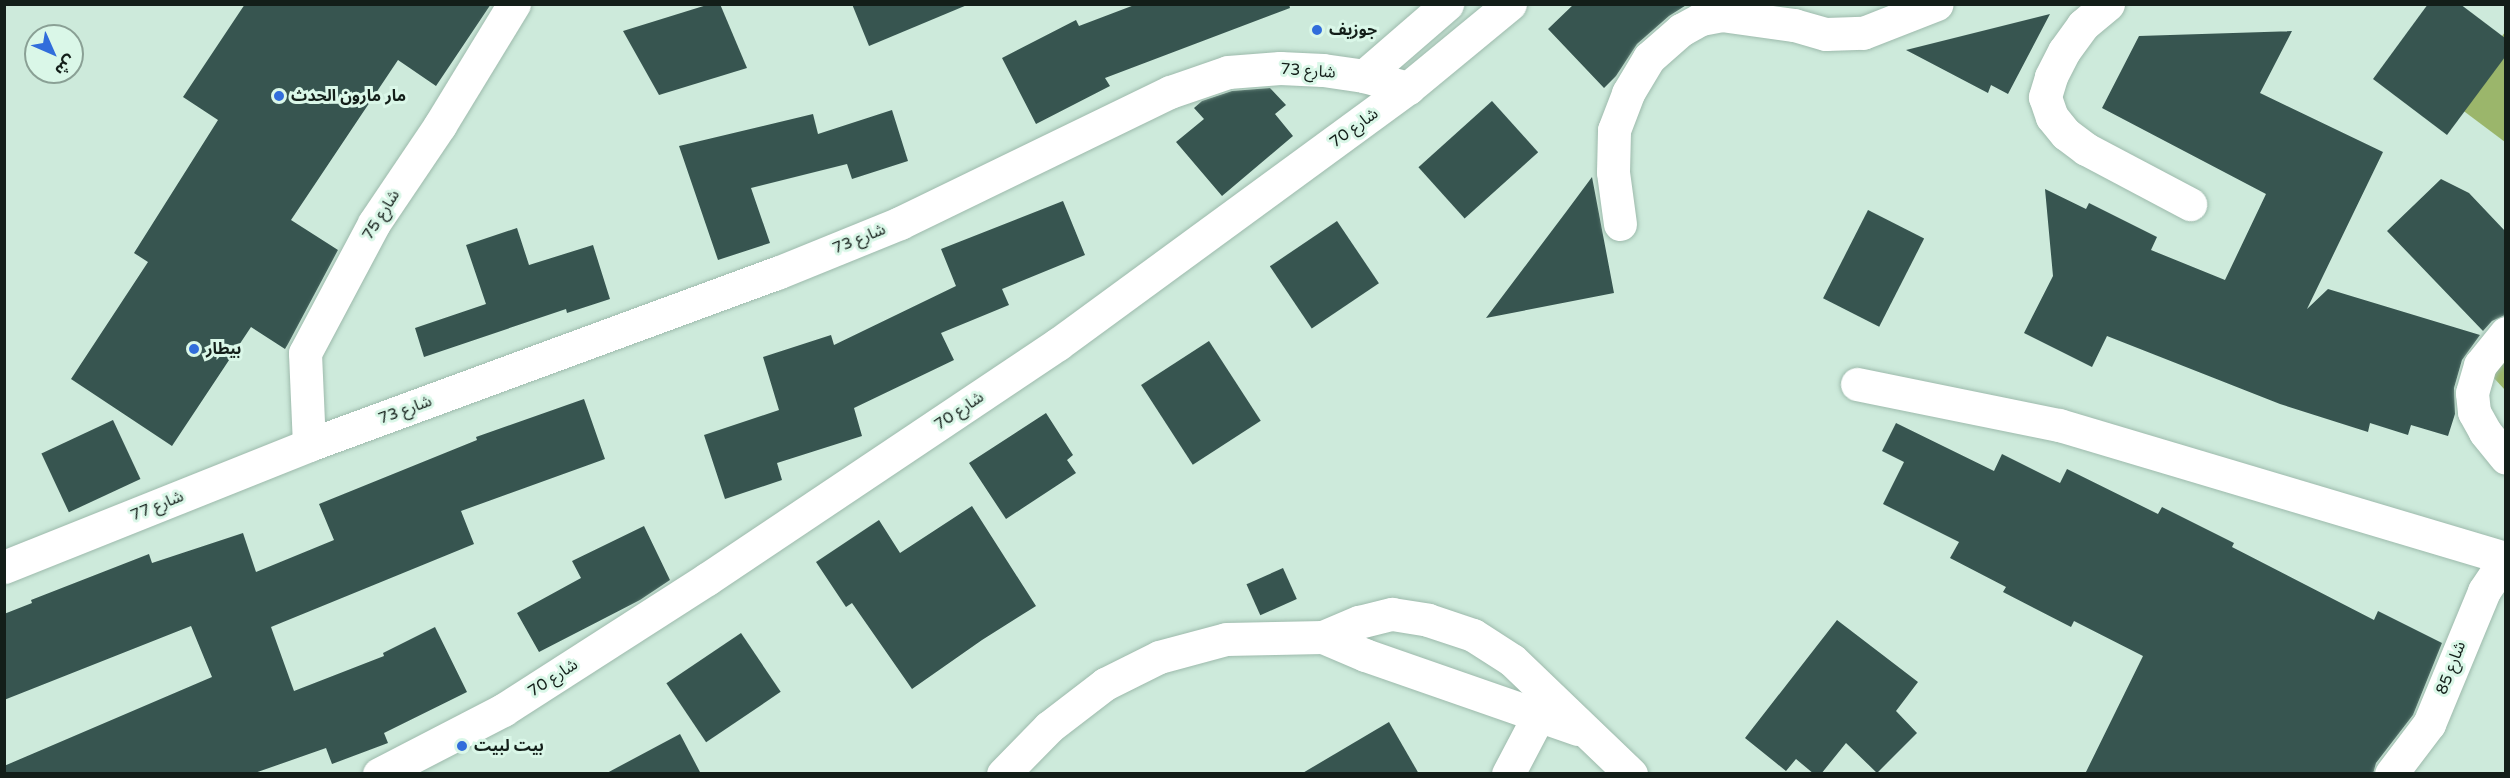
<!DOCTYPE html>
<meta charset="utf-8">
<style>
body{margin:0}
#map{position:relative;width:2510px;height:778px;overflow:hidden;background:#cdeadb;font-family:"Varela Round","Noto Sans Arabic",sans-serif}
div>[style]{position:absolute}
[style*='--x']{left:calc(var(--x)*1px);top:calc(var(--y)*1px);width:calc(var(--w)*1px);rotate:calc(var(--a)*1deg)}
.forest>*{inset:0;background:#9bb66b}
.building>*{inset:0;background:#375550;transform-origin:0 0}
.roads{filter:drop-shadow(0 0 2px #9dbaac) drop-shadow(0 0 2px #9dbaac)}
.minor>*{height:33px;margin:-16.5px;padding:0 16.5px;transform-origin:16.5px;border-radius:16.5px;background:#fff}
.dots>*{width:16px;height:16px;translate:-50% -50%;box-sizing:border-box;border:3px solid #daf7e8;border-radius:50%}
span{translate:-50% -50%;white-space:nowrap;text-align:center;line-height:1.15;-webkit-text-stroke:6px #daf7e8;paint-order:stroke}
.poi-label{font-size:16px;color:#131e19;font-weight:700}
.left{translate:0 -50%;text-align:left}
.street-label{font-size:16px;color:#131e19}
.frame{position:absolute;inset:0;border:6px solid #131e19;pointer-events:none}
.north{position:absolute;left:24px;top:24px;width:60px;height:60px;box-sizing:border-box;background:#daf7e8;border:2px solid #8aa095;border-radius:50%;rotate:135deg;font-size:16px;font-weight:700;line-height:24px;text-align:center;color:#131e19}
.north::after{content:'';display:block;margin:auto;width:21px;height:27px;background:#316ddb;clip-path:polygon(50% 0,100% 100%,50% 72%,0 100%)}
</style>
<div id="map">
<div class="forest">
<div style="clip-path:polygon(2505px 32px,2505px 142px,2453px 103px)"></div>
<div style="clip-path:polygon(2505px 359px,2505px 390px,2493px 377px)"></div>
</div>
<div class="building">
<div style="clip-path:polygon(245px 4px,491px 4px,436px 86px,398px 60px,291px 220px,338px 250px,288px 344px,285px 349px,251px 327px,172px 446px,71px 379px,148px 262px,134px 253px,218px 120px,183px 97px)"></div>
<div style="clip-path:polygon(710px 4px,720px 4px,747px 68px,659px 95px,623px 31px)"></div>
<div style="clip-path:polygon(852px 4px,966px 4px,967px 5px,869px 46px)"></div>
<div style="clip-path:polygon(1137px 4px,1289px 4px,1290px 8px,1105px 78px,1110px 86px,1036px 124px,1002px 58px,1076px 20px,1079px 26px)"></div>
<div style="clip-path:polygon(1574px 4px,1688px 4px,1669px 16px,1637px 44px,1616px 76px,1604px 88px,1548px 29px)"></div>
<div style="clip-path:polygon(2428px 4px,2460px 4px,2505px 38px,2505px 57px,2447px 135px,2373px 79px)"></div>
<div style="clip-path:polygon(2050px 14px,2008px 94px,1991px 85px,1988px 93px,1906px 50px)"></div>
<div style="clip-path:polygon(2292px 31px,2260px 93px,2383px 152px,2307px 309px,2328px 289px,2480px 335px,2462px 360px,2454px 388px,2455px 414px,2448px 436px,2411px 425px,2408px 435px,2370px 423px,2368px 432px,2280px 404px,2107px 336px,2092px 367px,2024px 333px,2053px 276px,2045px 189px,2086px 209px,2089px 203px,2157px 237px,2151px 250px,2225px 280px,2266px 194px,2102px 108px,2139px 36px)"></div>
<div style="clip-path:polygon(1270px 88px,1286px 105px,1275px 114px,1293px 136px,1222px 196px,1176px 142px,1204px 119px,1194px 108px,1202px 101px,1232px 91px)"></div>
<div style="left:1492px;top:101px;width:69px;height:99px;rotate:48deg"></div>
<div style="clip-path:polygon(892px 110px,908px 161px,852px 179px,847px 164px,751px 188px,770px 243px,718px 260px,679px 146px,813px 114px,818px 134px)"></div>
<div style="clip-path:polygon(1592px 177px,1614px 293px,1486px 318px,1566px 212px)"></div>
<div style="clip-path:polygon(2441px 179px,2469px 193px,2505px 231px,2505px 315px,2492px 321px,2483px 331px,2387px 231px)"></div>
<div style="clip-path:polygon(1063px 201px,1085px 255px,1002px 289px,1009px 305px,941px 333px,954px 360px,854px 408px,862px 436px,777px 463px,782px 480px,725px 499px,704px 435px,779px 410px,763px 357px,831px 335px,834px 345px,956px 286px,941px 249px)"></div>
<div style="left:1868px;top:210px;width:63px;height:99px;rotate:27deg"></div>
<div style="left:1337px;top:221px;width:75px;height:81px;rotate:56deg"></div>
<div style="clip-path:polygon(517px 228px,529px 265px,593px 245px,610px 299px,567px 313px,566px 309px,424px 357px,415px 328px,486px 304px,466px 245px)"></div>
<div style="left:1209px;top:341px;width:95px;height:81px;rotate:57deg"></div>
<div style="clip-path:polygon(584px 399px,605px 459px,461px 511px,474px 544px,271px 627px,294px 691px,384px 656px,383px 653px,435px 627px,467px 692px,384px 733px,388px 743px,332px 764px,326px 748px,252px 774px,4px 774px,4px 766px,212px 677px,191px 626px,4px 700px,4px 614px,32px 603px,31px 600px,149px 554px,152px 563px,243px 533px,256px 572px,334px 540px,319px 504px,477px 440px,476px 437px)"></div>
<div style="clip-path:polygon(1046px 413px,1073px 455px,1067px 460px,1076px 473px,1006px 519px,969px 463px)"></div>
<div style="left:113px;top:420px;width:65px;height:79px;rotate:65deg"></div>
<div style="clip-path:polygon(1896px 423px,1994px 471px,2002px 454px,2060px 483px,2067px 469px,2158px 514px,2162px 507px,2234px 543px,2232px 547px,2374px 620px,2378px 611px,2442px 643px,2413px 715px,2376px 763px,2373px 774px,2085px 774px,2143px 656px,2074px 621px,2071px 627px,2003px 592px,2006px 587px,1950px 558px,1959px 542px,1883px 504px,1904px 462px,1882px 451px)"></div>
<div style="clip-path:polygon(972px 506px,1036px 606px,982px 640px,912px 689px,852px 603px,846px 607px,816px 562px,879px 520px,900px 553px)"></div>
<div style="clip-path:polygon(644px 526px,670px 580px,640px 600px,539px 652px,517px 613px,581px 578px,572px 561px)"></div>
<div style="left:1283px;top:568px;width:34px;height:40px;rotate:66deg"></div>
<div style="clip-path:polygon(1837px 620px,1918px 682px,1896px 711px,1917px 733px,1877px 773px,1846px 743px,1821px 774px,1814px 774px,1796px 759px,1786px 771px,1745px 738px)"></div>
<div style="left:741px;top:633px;width:71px;height:90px;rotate:56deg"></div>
<div style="clip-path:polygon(1389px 722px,1419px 774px,1301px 774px)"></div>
<div style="clip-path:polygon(680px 734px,701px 774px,605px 774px)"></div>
</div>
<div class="roads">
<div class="minor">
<div style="--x:2108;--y:4;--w:33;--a:140"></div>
<div style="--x:2083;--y:25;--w:32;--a:126"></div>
<div style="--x:2064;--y:51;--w:29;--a:117"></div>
<div style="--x:2051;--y:77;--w:21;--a:107"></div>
<div style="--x:2045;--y:97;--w:21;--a:71"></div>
<div style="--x:2052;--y:117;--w:22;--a:51"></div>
<div style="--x:2066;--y:134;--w:25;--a:37"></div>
<div style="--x:2086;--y:149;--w:118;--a:27.9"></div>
<div style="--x:1364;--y:76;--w:110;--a:-40.9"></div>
<div style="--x:1620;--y:224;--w:52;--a:-97.7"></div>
<div style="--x:1613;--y:172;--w:42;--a:-88.6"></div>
<div style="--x:1614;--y:130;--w:40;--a:-69"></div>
<div style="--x:1628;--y:93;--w:41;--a:-59"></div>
<div style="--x:1649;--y:58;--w:43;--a:-41.2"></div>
<div style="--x:1681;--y:30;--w:23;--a:-29"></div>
<div style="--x:1701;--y:19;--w:20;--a:-11"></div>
<div style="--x:1721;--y:15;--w:74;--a:7.8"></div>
<div style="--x:1794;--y:25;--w:33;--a:16"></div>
<div style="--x:1826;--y:34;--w:37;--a:-2"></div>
<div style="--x:1863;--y:33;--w:79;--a:-21.4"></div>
<div style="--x:2506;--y:333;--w:41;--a:129.1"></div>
<div style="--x:2480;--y:365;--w:29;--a:106"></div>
<div style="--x:2472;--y:393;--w:19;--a:84"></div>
<div style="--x:2474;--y:412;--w:23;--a:61"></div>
<div style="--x:2485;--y:432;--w:33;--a:51"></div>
<div style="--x:1857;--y:384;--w:206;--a:11.5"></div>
<div style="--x:2059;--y:425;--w:465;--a:16.6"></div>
<div style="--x:309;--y:445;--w:92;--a:-92.5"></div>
<div style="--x:305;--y:353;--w:147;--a:-62"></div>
<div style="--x:374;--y:223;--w:118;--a:-56"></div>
<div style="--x:440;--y:125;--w:142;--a:-58.6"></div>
<div style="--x:4;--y:567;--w:328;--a:-21.8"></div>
<div style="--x:309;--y:445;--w:499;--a:-20.2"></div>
<div style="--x:777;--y:273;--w:133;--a:-22.1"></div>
<div style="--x:900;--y:223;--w:300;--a:-25.9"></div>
<div style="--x:1170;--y:92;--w:61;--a:-19"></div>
<div style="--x:1228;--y:72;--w:52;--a:-4.4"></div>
<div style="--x:1280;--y:68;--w:43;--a:2.7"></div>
<div style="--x:1323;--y:70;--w:41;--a:8.3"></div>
<div style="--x:1364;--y:76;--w:46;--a:15.3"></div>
<div style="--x:1323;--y:637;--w:46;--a:23.2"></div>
<div style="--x:1365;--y:655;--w:225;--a:19.2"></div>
<div style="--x:379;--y:774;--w:140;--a:-27.3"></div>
<div style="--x:503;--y:710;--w:242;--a:-32.7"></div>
<div style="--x:707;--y:579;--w:422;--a:-33.8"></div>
<div style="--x:1058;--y:344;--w:434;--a:-36.2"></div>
<div style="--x:1408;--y:88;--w:132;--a:-39.5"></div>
<div style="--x:1003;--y:774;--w:66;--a:-45.6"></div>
<div style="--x:1049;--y:727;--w:71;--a:-37.5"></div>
<div style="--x:1105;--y:684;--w:60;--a:-26.6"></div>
<div style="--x:1159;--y:657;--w:69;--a:-15"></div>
<div style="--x:1226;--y:639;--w:97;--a:-1.2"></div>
<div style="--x:1323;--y:637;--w:39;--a:-23"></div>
<div style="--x:1359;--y:622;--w:34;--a:-14"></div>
<div style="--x:1392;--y:614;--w:36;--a:9"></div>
<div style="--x:1428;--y:620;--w:47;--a:18.4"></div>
<div style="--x:1473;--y:635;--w:46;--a:32.7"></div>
<div style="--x:1512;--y:660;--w:165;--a:43.8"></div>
<div style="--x:1508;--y:774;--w:88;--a:-62.3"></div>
<div style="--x:2391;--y:774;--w:63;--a:-52.8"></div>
<div style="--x:2429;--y:724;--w:144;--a:-67.5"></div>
<div style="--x:2484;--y:591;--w:40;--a:-56"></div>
</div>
</div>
<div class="dots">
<div style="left:1317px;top:30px;background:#316ddb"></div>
<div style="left:279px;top:96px;background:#316ddb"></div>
<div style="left:194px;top:349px;background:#316ddb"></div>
<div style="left:462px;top:746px;background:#316ddb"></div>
</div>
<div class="poi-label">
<span class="left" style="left:1329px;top:30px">جوزيف</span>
<span class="left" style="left:291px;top:96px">مار مارون الحدث</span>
<span class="left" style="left:206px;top:349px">بيطار</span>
<span class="left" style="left:474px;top:746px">بيت لبيت</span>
</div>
<div class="street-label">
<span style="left:1308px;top:71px;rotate:4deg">شارع 73</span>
<span style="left:1354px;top:128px;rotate:-36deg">شارع 70</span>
<span style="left:381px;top:215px;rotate:-58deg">شارع 75</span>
<span style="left:859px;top:239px;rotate:-22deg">شارع 73</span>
<span style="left:405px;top:410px;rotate:-20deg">شارع 73</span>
<span style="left:959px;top:411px;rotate:-34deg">شارع 70</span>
<span style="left:157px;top:506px;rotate:-22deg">شارع 77</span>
<span style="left:2451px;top:668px;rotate:-69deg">شارع 85</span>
<span style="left:553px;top:678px;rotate:-33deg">شارع 70</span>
</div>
<div class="frame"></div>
<div class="north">ش</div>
</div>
